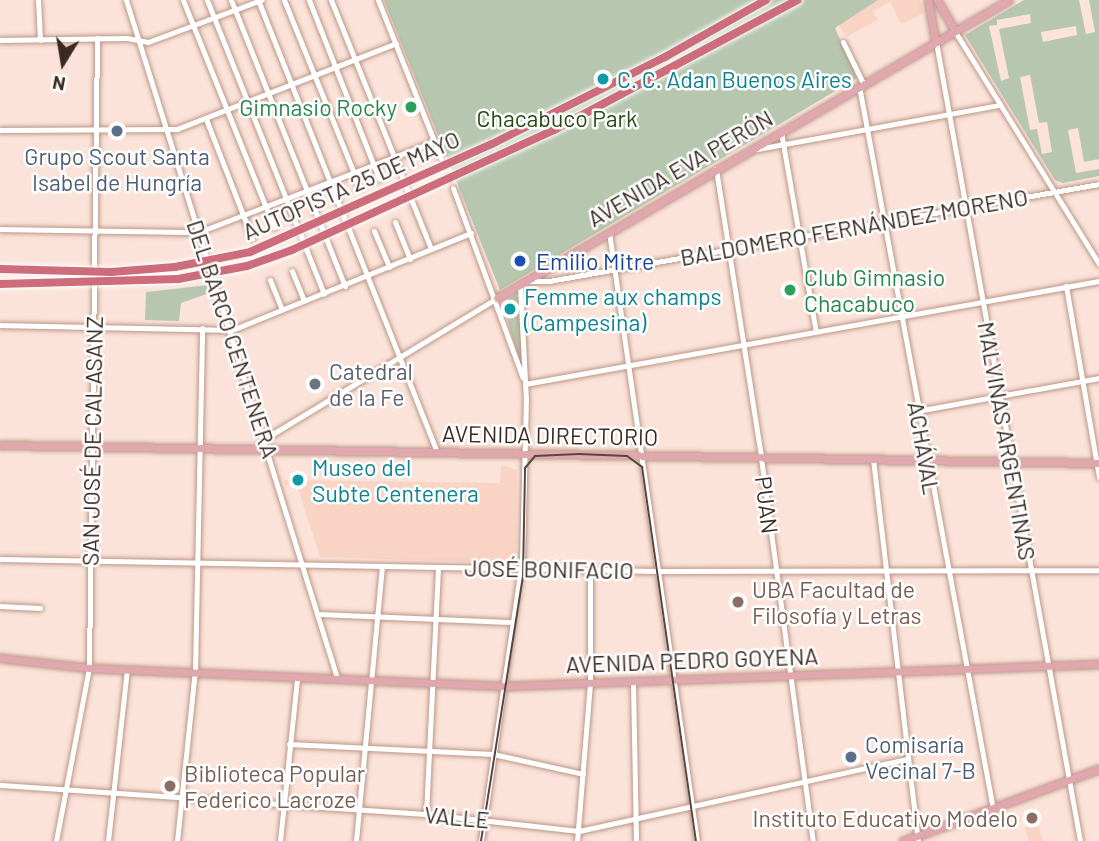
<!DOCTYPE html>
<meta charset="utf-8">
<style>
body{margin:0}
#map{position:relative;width:1099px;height:841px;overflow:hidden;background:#fbe3d9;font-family:Barlow,sans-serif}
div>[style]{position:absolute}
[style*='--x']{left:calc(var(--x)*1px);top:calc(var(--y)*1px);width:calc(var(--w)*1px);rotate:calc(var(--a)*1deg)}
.built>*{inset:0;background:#f9d3c4}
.green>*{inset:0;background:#b7c7af}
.minor-tunnel>*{height:5px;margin-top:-2.5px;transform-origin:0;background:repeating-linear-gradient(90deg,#d4beb5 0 5px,transparent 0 7.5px)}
.roads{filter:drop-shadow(0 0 2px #bd9788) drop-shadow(0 0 2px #bd9788)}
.minor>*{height:5px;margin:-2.5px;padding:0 2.5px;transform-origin:2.5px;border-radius:2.5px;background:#fff}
.major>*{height:7px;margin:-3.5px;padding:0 3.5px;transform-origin:3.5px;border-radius:3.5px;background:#e1a7af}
.tram>*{height:2px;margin:-1px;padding:0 1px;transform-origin:1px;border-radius:1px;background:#584741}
.bridges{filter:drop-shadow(0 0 2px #fff) drop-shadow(0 0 2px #fff)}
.highway-bridge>*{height:8px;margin:-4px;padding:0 4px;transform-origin:4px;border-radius:4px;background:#cd6c7a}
.dots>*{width:19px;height:19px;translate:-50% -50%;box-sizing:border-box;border:4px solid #fff;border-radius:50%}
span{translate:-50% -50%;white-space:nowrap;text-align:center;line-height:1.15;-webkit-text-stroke:5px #fff;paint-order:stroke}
.culture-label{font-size:23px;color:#0d838f}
.left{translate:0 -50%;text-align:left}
.leisure-label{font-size:23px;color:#27864d}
.right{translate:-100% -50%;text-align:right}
.park-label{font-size:23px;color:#274913}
.service-label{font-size:23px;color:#4e5e75}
.street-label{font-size:23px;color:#392a24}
.transit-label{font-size:23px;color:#164399}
.worship-label{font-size:23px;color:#5b616d}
.education-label{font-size:23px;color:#785e54}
.north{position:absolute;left:28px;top:28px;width:70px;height:70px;-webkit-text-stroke:5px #fff;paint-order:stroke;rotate:191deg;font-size:19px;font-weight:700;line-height:28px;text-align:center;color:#392a24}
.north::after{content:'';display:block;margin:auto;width:24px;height:32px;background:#392a24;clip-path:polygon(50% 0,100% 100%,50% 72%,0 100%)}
</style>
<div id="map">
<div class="built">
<div style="clip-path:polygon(878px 0,920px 0,924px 13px,901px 24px,890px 2px,873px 11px,878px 20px,846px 37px,839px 25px)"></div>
<div style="clip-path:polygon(501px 465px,517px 470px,516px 557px,510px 563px,320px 557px,297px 485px,285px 485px,284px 480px,500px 483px)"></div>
<div style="clip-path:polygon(1033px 809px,1043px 841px,1029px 841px,1025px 828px,1031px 825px,1026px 811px)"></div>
</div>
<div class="green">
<div style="clip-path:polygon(384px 0,878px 0,835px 28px,857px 78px,500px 290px)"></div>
<div style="clip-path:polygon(evenodd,1024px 0,1079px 0,1086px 34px,1095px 32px,1089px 0,1099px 0,1099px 159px,1084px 162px,1078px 128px,1068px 130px,1076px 173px,1099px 169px,1099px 176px,1063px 183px,1055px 180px,965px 35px,1024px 0,1030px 14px,1031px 23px,999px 29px,1009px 78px,1001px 81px,989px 26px,997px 25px,997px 20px,1030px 14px,1024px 0,1076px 26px,1077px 35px,1043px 42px,1041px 32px,1076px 26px,1024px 0,1030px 75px,1039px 123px,1047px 122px,1052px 152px,1042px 154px,1037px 129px,1030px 130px,1020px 77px,1030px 75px)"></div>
<div style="clip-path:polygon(209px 285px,212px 292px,181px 303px,179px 321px,145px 320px,146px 292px)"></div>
<div style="clip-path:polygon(515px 294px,518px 299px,523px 375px,503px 303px)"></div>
</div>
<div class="minor-tunnel">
<div style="--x:441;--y:158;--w:32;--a:68"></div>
</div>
<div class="roads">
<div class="minor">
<div style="--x:38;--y:0;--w:40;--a:87.1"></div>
<div style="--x:126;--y:0;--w:710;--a:72.71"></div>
<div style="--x:183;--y:0;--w:245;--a:68.2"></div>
<div style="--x:207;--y:0;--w:316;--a:68.3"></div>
<div style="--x:231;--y:0;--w:308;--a:68.3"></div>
<div style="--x:258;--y:0;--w:486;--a:68.4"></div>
<div style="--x:284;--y:0;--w:201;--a:68"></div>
<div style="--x:309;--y:0;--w:192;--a:68.6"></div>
<div style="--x:331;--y:0;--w:268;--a:68.1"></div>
<div style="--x:378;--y:0;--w:170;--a:68.3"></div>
<div style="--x:954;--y:30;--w:275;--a:58.2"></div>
<div style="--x:0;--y:40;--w:127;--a:-0.9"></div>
<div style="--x:127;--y:38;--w:21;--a:11"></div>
<div style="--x:148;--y:42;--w:121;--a:-20.4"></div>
<div style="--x:843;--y:42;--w:46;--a:64"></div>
<div style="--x:936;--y:42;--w:812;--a:79.78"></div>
<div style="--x:859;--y:86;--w:735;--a:79.5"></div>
<div style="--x:206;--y:119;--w:128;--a:68.9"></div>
<div style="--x:0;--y:130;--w:177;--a:-0.3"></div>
<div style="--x:177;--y:129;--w:235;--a:-21.4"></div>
<div style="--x:781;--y:132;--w:203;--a:80.1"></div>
<div style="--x:757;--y:149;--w:247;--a:-10.3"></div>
<div style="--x:716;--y:169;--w:292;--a:81.1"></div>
<div style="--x:761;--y:458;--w:387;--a:82.3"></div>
<div style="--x:453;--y:188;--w:202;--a:69.8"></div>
<div style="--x:395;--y:222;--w:40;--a:68"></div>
<div style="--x:0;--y:229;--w:199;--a:0.9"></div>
<div style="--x:199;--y:232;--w:252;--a:-21"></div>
<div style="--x:374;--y:231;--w:39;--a:67"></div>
<div style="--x:609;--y:232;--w:615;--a:81.78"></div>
<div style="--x:292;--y:271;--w:32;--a:68"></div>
<div style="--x:270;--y:280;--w:32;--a:68"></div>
<div style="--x:526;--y:281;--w:23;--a:0"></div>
<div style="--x:549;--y:281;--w:558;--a:-10"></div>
<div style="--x:1066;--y:286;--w:194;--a:80.2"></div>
<div style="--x:0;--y:325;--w:232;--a:1.2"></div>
<div style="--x:232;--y:330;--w:258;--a:-22.1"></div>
<div style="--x:525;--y:384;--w:583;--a:-10.17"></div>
<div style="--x:917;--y:411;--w:185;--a:-10.3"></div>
<div style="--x:266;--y:438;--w:270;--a:-31.2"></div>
<div style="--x:873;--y:459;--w:385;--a:83.3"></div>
<div style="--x:0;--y:559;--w:657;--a:1.05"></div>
<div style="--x:657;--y:571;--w:442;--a:-0.1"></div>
<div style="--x:0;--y:606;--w:40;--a:2.9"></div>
<div style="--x:319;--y:614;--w:194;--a:2.4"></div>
<div style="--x:633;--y:683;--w:158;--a:88.9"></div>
<div style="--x:289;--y:744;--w:204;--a:2.8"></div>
<div style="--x:493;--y:754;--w:92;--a:12.5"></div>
<div style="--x:0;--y:785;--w:427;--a:3.9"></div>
<div style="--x:426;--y:814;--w:154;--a:6.3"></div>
<div style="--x:579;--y:831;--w:336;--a:-12.4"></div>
<div style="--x:426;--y:814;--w:247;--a:-87.2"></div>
<div style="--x:56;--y:841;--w:176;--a:-79.2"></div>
<div style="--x:89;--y:668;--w:630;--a:-89.27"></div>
<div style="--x:108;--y:841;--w:172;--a:-83.7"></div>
<div style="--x:177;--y:841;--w:171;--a:-84"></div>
<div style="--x:195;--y:671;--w:343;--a:-88.8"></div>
<div style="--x:280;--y:841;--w:164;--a:-84"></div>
<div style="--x:356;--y:841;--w:275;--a:-84.6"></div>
<div style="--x:481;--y:841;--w:284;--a:-81.7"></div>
<div style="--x:522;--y:560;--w:160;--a:-88.6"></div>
<div style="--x:526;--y:400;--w:116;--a:-93"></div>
<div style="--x:577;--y:841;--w:158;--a:-85.3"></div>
<div style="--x:590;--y:684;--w:114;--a:-90"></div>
</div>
<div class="major">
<div style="--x:928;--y:0;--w:41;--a:80.1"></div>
<div style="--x:937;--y:0;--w:34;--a:60"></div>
<div style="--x:497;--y:298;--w:592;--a:-30.2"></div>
<div style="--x:0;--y:445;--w:1099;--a:0.94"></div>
<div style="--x:0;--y:658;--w:90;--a:6.4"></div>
<div style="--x:89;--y:668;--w:414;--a:2.5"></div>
<div style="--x:503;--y:686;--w:596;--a:-2.11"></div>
<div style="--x:903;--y:841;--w:209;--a:-20.2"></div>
</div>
</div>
<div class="tram">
<div style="--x:481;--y:841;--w:269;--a:-81"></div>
<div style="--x:523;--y:575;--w:107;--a:-88.9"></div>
<div style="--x:525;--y:468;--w:16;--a:-50"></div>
<div style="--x:535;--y:456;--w:44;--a:-2.6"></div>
<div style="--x:579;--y:454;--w:48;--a:2.4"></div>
<div style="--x:627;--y:456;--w:19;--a:36"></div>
<div style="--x:642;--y:467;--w:378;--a:81.8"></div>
</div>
<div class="bridges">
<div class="highway-bridge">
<div style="--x:0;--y:269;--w:111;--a:1.5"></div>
<div style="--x:111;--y:272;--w:64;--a:-4.5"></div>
<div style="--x:175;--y:267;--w:76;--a:-11.3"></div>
<div style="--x:250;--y:252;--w:265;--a:-24.1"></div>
<div style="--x:492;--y:144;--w:194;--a:-26.7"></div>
<div style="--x:665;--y:57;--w:116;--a:-29.4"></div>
<div style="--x:0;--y:284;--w:178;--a:-1.6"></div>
<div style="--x:178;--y:279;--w:70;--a:-10.7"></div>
<div style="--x:247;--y:266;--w:48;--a:-19.6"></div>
<div style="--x:292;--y:250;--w:288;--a:-24.6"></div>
<div style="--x:554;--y:130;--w:276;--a:-28.1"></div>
</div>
</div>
<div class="dots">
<div style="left:603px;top:79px;background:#0f9aa8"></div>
<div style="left:411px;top:107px;background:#2e9e5b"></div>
<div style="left:117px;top:131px;background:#5c6f8a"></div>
<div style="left:520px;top:261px;background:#1a4fb4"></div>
<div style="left:790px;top:290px;background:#2e9e5b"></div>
<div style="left:510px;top:309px;background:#0f9aa8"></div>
<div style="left:315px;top:384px;background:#6b7280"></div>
<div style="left:298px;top:480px;background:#0f9aa8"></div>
<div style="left:738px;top:602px;background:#8d6e63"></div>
<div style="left:851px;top:757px;background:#5c6f8a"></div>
<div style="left:170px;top:786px;background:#8d6e63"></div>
<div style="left:1032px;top:818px;background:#8d6e63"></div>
</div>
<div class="culture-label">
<span class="left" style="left:617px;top:79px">C. C. Adan Buenos Aires</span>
<span class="left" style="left:524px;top:309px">Femme aux champs<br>(Campesina)</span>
<span class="left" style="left:312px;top:480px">Museo del<br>Subte Centenera</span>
</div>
<div class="leisure-label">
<span class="right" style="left:397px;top:107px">Gimnasio Rocky</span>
<span class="left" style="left:804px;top:290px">Club Gimnasio<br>Chacabuco</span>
</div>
<div class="park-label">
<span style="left:557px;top:118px">Chacabuco Park</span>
</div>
<div class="service-label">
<span style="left:117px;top:169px">Grupo Scout Santa<br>Isabel de Hungría</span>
<span class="left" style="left:865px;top:757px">Comisaría<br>Vecinal 7-B</span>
</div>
<div class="street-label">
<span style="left:680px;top:168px;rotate:-30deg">AVENIDA EVA PERÓN</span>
<span style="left:351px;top:185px;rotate:-24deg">AUTOPISTA 25 DE MAYO</span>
<span style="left:854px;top:227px;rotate:-10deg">BALDOMERO FERNÁNDEZ MORENO</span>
<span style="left:233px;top:339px;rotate:72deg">DEL BARCO CENTENERA</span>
<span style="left:550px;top:435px;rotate:1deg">AVENIDA DIRECTORIO</span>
<span style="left:92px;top:441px;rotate:-89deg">SAN JOSÉ DE CALASANZ</span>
<span style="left:1007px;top:441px;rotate:80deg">MALVINAS ARGENTINAS</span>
<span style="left:924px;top:448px;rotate:80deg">ACHÁVAL</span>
<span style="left:767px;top:505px;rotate:83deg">PUAN</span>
<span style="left:549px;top:569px;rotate:1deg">JOSÉ BONIFACIO</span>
<span style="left:692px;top:660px;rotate:-2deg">AVENIDA PEDRO GOYENA</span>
<span style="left:457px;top:817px;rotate:5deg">VALLE</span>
</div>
<div class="transit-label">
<span class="left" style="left:536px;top:261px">Emilio Mitre</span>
</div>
<div class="worship-label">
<span class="left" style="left:329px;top:384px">Catedral<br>de la Fe</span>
</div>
<div class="education-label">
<span class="left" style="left:752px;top:602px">UBA Facultad de<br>Filosofía y Letras</span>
<span class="left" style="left:184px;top:786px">Biblioteca Popular<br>Federico Lacroze</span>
<span class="right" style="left:1018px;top:818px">Instituto Educativo Modelo</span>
</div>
<div class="north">N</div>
</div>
